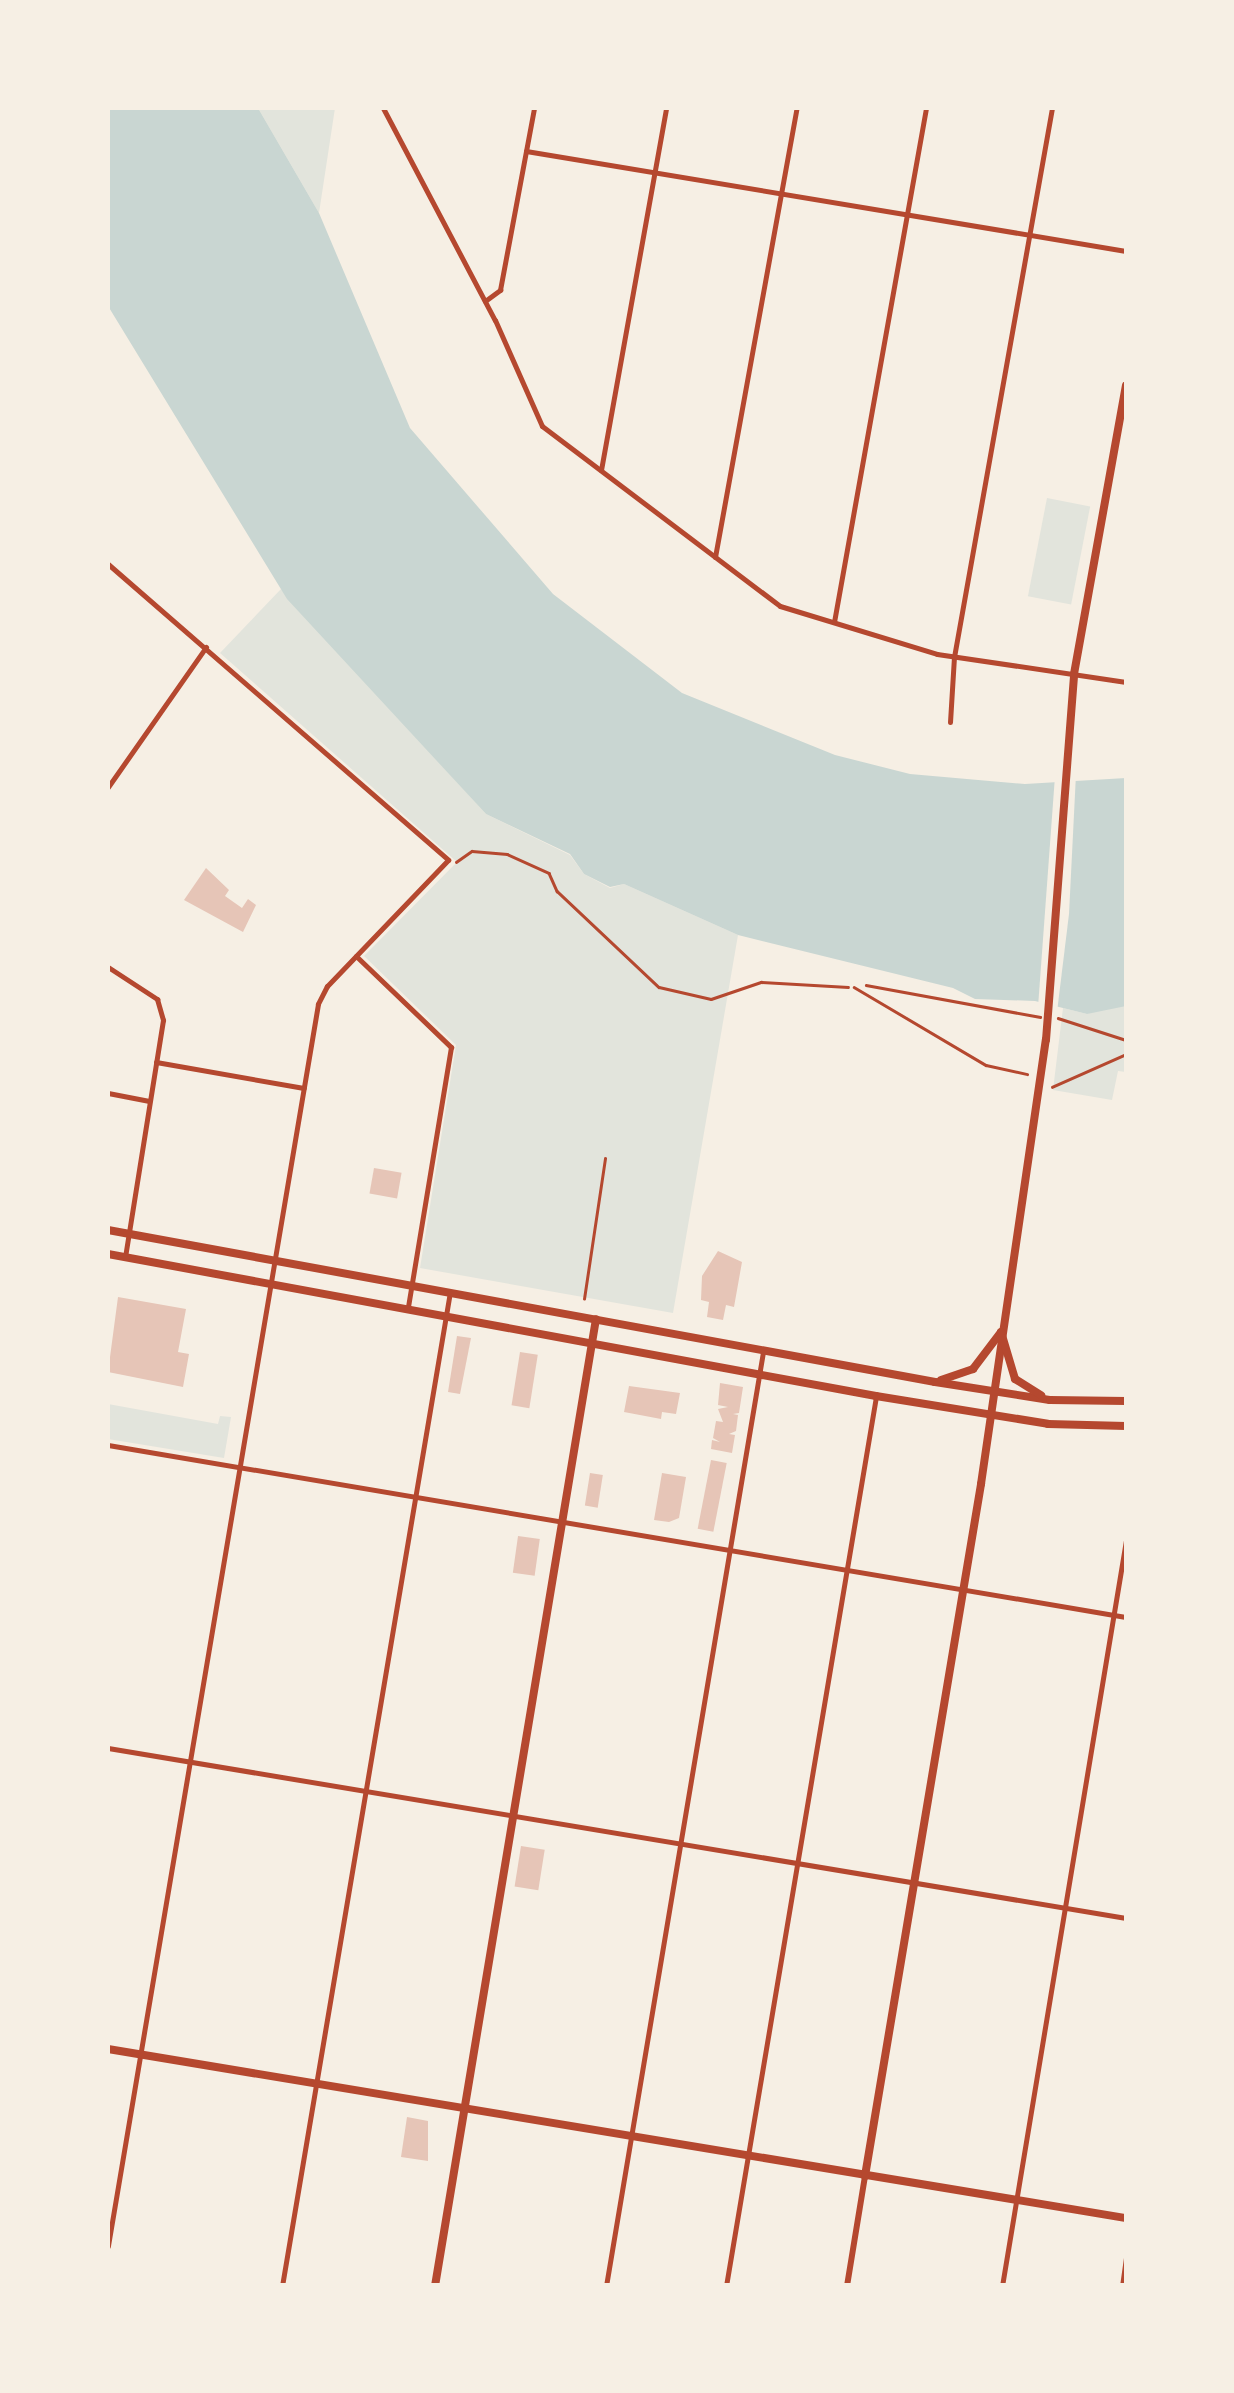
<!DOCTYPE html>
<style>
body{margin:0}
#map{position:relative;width:1234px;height:2393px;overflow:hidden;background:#f6efe4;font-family:"DM Sans",sans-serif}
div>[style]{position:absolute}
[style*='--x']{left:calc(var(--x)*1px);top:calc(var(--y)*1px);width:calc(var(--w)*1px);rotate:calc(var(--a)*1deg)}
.green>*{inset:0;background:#e2e4dc;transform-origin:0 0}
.water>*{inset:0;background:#c9d6d2}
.pier>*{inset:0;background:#f6efe4}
.building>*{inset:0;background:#e6c5b7;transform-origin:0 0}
.path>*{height:2.5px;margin:-1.25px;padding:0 1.25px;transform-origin:1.25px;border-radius:1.25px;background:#b5482f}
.service>*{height:2.5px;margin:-1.25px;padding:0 1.25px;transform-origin:1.25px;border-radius:1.25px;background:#b5482f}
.minor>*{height:5px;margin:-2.5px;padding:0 2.5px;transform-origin:2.5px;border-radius:2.5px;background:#b5482f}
.tertiary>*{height:6px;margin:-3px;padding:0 3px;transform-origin:3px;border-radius:3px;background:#b5482f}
.secondary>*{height:8px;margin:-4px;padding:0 4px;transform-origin:4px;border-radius:4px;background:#b5482f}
.primary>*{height:8px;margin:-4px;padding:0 4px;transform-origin:4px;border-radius:4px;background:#b5482f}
span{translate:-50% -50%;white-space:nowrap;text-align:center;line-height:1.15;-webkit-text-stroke:10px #f6efe4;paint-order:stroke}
.frame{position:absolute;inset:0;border:110px solid #f6efe4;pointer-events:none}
</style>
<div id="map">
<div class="green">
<div style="clip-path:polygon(258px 108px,335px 108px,319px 213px)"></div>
<div style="left:1047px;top:498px;width:44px;height:100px;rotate:11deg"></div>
<div style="clip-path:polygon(281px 589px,486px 814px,570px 855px,584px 874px,610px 888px,624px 884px,738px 935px,673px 1313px,420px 1268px,456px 1045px,364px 956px,457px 862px,220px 653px)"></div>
<div style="clip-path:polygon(1104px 1006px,1126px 1006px,1126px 1072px,1118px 1071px,1112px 1100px,1053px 1090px,1063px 1008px,1087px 1014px)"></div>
<div style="clip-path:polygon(108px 1404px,218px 1424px,220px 1416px,231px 1417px,224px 1458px,108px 1439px)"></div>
</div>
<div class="water">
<div style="clip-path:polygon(108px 108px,258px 108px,319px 213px,410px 428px,553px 594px,682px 693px,835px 755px,910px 774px,1025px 784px,1126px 778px,1126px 1006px,1087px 1014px,1035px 1001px,975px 999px,953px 988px,738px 935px,624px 884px,610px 887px,584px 874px,570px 854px,486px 814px,287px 599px,108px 306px)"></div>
</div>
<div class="pier">
<div style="clip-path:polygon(1076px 774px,1069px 914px,1057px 1012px,1038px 1007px,1055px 776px)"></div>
</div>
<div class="building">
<div style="clip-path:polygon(206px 868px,229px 890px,225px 896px,242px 908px,248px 899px,256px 905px,243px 932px,184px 900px)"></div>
<div style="left:374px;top:1168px;width:28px;height:26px;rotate:10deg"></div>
<div style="clip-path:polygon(718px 1251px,742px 1262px,734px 1307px,726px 1305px,723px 1320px,707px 1317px,709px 1302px,701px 1300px,702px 1276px)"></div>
<div style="clip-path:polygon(118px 1297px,186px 1309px,178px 1352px,189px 1354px,183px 1387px,108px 1372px)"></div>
<div style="clip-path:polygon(457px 1336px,471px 1338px,460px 1394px,448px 1392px)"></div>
<div style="left:520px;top:1352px;width:18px;height:54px;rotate:9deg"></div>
<div style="clip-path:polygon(720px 1383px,743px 1387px,739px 1413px,733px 1414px,738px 1415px,736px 1431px,729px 1434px,735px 1435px,732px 1453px,711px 1449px,712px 1440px,720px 1442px,713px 1438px,716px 1421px,723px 1422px,718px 1409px,728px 1407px,718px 1405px)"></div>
<div style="clip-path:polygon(629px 1386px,680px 1393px,676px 1414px,662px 1412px,661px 1419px,624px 1412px)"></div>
<div style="left:711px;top:1460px;width:16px;height:70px;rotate:11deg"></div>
<div style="left:590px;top:1473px;width:13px;height:33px;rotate:9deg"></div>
<div style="clip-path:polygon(662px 1473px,686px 1477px,679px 1518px,669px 1522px,654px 1520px)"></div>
<div style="left:518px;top:1536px;width:22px;height:37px;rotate:8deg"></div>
<div style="left:521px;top:1846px;width:24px;height:41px;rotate:9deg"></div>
<div style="clip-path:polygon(407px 2117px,428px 2121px,428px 2161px,401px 2157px)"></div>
</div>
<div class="path">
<div style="--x:456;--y:862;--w:19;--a:-35"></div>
<div style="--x:472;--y:851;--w:35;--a:5"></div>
<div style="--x:507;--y:854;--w:46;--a:24.3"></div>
<div style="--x:549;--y:873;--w:20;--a:66"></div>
<div style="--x:557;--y:891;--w:140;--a:43.3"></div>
<div style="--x:659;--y:987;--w:53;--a:13"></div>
<div style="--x:711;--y:999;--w:53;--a:-18.8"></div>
<div style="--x:761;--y:982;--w:87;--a:3.3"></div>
<div style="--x:866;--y:985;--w:177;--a:10.4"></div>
<div style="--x:1058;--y:1018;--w:71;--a:17.9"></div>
<div style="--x:1052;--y:1087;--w:81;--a:-24"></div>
<div style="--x:584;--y:1299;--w:142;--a:-81.5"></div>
</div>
<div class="service">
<div style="--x:854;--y:987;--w:153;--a:30.6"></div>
<div style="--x:986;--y:1065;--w:42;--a:12.4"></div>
</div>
<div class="minor">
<div style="--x:383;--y:108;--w:240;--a:62.2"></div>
<div style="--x:495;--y:320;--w:116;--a:66.1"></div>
<div style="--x:542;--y:426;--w:298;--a:37.1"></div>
<div style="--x:780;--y:606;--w:164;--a:17"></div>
<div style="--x:937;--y:654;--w:191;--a:8.4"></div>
<div style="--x:526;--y:151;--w:608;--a:9.46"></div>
<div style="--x:485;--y:301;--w:19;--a:-36"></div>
<div style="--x:500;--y:290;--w:185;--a:-79.4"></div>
<div style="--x:601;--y:470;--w:368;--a:-79.8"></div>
<div style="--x:715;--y:557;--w:456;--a:-79.7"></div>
<div style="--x:108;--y:564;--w:451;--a:41"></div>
<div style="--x:448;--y:860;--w:175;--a:133.8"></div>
<div style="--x:327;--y:986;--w:20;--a:117"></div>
<div style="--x:318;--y:1004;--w:1260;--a:99.6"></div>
<div style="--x:834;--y:622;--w:522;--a:-79.85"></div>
<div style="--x:950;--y:722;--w:65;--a:-86.5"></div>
<div style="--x:954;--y:657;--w:558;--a:-79.88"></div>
<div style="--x:108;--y:787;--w:171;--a:-55"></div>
<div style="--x:356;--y:956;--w:132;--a:43.8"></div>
<div style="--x:451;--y:1047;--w:265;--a:99.4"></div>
<div style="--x:108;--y:967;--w:59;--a:33.1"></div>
<div style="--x:157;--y:999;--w:22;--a:74"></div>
<div style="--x:163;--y:1020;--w:240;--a:99.1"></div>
<div style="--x:156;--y:1062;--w:150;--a:10"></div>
<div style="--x:108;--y:1093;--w:42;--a:11"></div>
<div style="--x:108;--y:1445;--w:1032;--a:9.59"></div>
<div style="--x:108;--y:1748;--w:1032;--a:9.48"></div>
<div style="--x:282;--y:2286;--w:1008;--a:-80.41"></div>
<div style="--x:606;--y:2286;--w:947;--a:-80.46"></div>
<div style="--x:726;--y:2286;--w:903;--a:-80.43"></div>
<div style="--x:1002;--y:2286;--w:756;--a:-80.56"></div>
<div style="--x:1122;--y:2286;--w:30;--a:-82"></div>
</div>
<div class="tertiary">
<div style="--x:847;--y:2286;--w:111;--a:-80.7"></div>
</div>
<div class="secondary">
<div style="--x:108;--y:2049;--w:1032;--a:9.43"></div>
<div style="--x:865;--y:2176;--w:702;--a:-80.48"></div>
<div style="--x:981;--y:1484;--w:449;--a:-81.7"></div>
<div style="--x:1046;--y:1040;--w:367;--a:-85.6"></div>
<div style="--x:1074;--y:674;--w:293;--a:-79.8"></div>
<div style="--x:435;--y:2286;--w:980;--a:-80.55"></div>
</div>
<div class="primary">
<div style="--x:108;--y:1230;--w:841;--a:10.41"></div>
<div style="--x:935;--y:1382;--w:116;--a:8.9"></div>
<div style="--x:1050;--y:1400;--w:76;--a:0.8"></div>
<div style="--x:108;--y:1254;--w:781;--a:10.48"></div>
<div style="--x:876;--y:1396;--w:174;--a:9.2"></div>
<div style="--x:1048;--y:1424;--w:78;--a:1.5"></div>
<div style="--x:1001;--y:1332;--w:49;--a:73.4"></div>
<div style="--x:1015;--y:1379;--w:31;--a:32"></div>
<div style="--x:941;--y:1380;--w:34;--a:-19"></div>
<div style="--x:973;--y:1369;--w:46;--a:-52.9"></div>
</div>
<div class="frame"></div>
</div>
